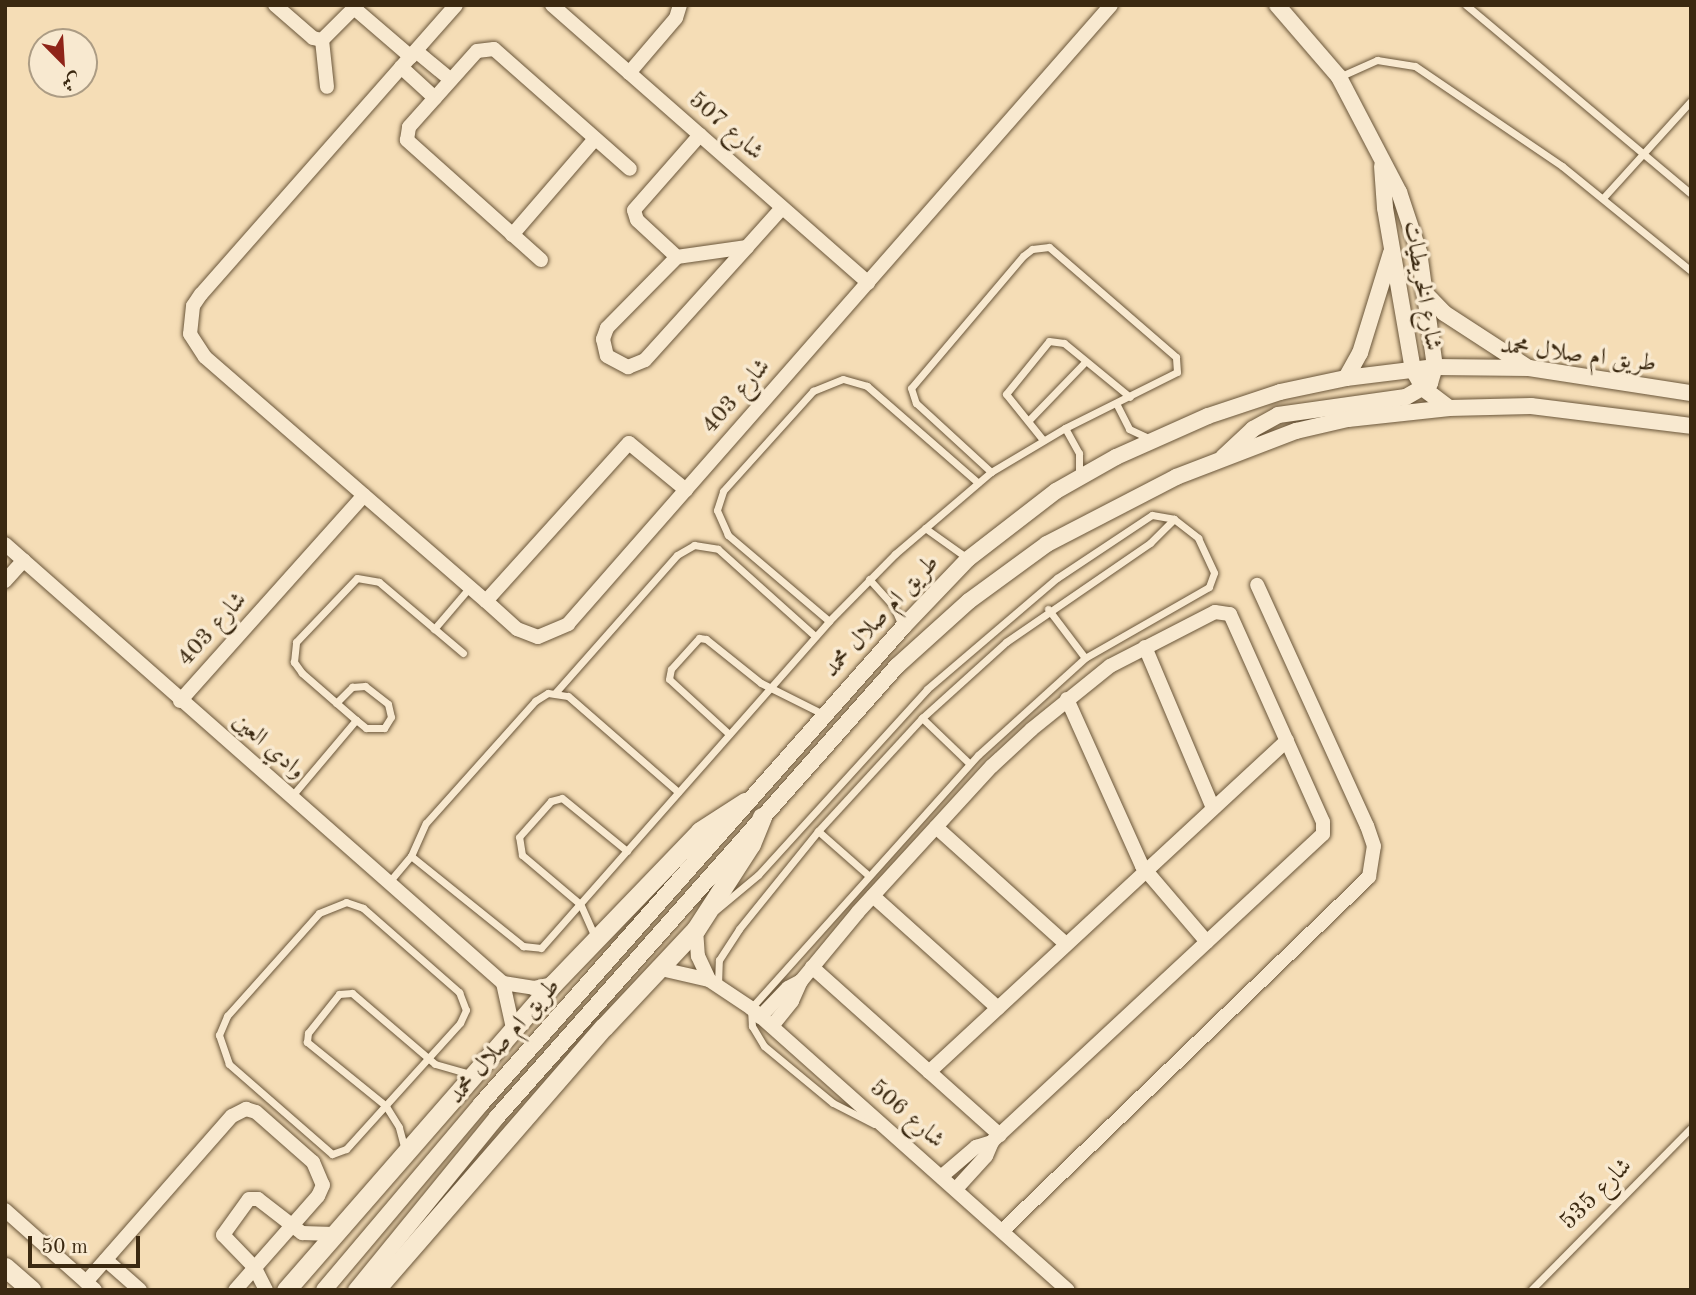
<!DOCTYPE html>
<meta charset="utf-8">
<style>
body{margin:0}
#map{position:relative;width:1696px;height:1295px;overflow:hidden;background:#f5ddb6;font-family:"Old Standard TT",Amiri,serif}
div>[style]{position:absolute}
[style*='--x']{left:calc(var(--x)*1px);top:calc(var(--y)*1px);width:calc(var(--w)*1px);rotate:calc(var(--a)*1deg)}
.roads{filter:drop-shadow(0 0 2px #6a563a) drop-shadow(0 0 2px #6a563a)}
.service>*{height:7px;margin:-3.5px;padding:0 3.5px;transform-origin:3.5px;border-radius:3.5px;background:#f8e9d0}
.minor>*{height:14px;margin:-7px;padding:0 7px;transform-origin:7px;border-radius:7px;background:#f8e9d0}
.tertiary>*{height:16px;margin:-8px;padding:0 8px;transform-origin:8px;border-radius:8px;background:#f8e9d0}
.secondary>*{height:19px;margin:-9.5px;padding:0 9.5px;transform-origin:9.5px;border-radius:9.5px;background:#f8e9d0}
span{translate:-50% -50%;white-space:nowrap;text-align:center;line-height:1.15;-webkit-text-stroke:7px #f8e9d0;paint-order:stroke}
.street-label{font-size:24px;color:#3b2911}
.frame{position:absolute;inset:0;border:7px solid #3b2911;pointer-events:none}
.north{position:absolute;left:28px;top:28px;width:70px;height:70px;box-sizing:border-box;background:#f8e9d0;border:2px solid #ac9c84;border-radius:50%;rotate:156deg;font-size:19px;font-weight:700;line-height:28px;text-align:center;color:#3b2911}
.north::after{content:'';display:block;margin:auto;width:24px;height:32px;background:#8f2418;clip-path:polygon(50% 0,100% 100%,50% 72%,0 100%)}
.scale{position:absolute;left:28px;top:1236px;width:112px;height:32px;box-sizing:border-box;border:4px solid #3b2911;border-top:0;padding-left:9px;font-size:21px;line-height:24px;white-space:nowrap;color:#3b2911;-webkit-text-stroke:5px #f8e9d0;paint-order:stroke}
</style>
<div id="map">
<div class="roads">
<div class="service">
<div style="--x:1466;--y:5;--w:294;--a:40"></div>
<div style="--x:1339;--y:77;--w:42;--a:-24.1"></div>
<div style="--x:1377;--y:60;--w:38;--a:9"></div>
<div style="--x:1415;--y:66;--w:178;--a:34.2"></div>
<div style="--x:1562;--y:166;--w:166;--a:39.1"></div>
<div style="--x:1603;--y:198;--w:131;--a:-47.8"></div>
<div style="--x:1116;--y:403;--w:29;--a:63"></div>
<div style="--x:1129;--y:429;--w:23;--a:25"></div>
<div style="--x:1029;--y:420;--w:79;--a:-46"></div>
<div style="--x:1065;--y:428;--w:29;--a:61"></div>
<div style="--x:1079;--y:453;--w:23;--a:90"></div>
<div style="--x:1043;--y:440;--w:59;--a:-128.8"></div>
<div style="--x:1006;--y:394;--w:68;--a:-50.9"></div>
<div style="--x:1049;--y:341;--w:15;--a:8"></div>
<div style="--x:1064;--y:343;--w:85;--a:39.3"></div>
<div style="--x:925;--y:528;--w:52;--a:35.5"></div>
<div style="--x:869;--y:579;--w:38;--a:48"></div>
<div style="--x:894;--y:607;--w:21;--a:67"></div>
<div style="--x:1048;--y:609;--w:61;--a:52.9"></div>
<div style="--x:829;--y:621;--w:133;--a:-139.6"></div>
<div style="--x:728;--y:535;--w:27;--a:-114"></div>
<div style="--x:717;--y:510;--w:20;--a:-72"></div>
<div style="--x:723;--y:491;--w:135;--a:-48"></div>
<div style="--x:813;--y:391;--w:32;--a:-22"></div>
<div style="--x:843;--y:379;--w:25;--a:16"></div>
<div style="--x:867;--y:386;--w:146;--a:41.1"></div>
<div style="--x:434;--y:629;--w:55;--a:-49.4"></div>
<div style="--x:555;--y:693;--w:184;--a:-48.5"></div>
<div style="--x:677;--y:555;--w:20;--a:-30"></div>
<div style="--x:694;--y:545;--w:24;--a:9"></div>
<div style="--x:718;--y:549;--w:130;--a:41.9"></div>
<div style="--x:336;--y:703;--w:23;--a:-45"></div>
<div style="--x:352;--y:687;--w:13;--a:-4"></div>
<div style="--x:365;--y:686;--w:29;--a:38"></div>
<div style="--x:388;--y:704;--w:13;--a:77"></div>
<div style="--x:391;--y:717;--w:13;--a:122"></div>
<div style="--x:384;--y:728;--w:18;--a:180"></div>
<div style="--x:366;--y:728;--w:13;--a:-141"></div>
<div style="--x:356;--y:720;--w:72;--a:-139"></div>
<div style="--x:302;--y:673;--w:14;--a:-126"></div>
<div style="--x:294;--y:662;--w:20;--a:-84"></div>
<div style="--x:296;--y:642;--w:88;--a:-46.4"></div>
<div style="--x:357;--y:578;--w:22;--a:10"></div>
<div style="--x:379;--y:582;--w:110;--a:40.2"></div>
<div style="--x:922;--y:718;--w:65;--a:43.8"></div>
<div style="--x:729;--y:734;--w:81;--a:-137.5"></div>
<div style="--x:669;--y:679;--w:10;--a:-79"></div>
<div style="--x:671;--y:669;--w:42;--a:-47.9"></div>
<div style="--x:699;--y:638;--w:7;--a:8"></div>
<div style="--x:706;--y:639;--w:70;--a:38.7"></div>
<div style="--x:761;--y:683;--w:69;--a:26.6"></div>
<div style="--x:291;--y:797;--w:101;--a:-49.8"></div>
<div style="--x:818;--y:831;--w:67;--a:41.3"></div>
<div style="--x:411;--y:856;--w:144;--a:38.8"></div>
<div style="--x:523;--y:946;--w:18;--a:6"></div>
<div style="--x:541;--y:948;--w:436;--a:-48.6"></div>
<div style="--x:829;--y:621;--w:94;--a:-45.4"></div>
<div style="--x:895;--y:554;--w:126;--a:-40.5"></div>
<div style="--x:991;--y:472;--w:86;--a:-30.7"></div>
<div style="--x:1065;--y:428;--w:125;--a:-26.6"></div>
<div style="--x:1177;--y:372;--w:15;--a:-94"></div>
<div style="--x:1176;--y:357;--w:168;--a:-139.1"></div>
<div style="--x:1049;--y:247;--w:17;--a:173"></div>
<div style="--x:1032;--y:249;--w:11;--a:142"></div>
<div style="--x:1023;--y:256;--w:173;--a:130.3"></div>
<div style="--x:911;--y:388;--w:16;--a:72"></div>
<div style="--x:916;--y:403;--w:102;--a:42.6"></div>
<div style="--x:389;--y:882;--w:34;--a:-50"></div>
<div style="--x:411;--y:856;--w:36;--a:-66"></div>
<div style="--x:426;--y:823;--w:164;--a:-48.2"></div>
<div style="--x:535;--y:701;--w:15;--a:-32"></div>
<div style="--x:548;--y:693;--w:20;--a:9"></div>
<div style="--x:568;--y:696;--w:146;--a:41.1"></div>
<div style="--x:346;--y:902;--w:18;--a:19"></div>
<div style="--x:363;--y:908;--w:128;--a:41.2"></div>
<div style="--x:459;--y:992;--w:19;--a:69"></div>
<div style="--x:466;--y:1010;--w:14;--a:115"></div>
<div style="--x:460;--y:1023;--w:170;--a:132.1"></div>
<div style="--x:346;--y:1149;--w:15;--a:160"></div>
<div style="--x:332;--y:1154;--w:137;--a:-138.9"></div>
<div style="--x:229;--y:1064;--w:31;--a:-109"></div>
<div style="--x:219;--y:1035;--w:21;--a:-67"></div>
<div style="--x:227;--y:1016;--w:138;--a:-48.2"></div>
<div style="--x:319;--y:913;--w:29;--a:-22"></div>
<div style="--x:716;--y:910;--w:55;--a:-39.8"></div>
<div style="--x:758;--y:875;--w:251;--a:-47.7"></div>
<div style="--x:927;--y:689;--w:171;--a:-40.5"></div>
<div style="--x:1057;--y:578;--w:114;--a:-33.6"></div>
<div style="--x:1152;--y:515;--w:22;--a:10"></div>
<div style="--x:1174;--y:519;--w:31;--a:38"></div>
<div style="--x:1198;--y:538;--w:38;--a:65"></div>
<div style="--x:1214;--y:573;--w:15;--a:110"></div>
<div style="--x:1209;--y:587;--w:143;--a:150.2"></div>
<div style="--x:1085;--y:658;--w:144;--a:137.8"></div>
<div style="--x:978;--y:755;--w:340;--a:131.9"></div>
<div style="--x:751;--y:1008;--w:18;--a:87"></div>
<div style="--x:752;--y:1026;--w:23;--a:59"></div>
<div style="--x:764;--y:1046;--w:89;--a:39.6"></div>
<div style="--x:833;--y:1103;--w:46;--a:27.1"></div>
<div style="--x:595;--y:937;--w:36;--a:-114"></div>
<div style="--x:580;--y:904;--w:76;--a:-139.8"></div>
<div style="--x:522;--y:855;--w:18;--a:-99"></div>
<div style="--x:519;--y:837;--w:48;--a:-48.4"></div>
<div style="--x:551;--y:801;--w:11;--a:-15"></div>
<div style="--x:562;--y:798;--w:84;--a:39.2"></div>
<div style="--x:718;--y:985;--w:25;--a:-88"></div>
<div style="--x:719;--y:960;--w:37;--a:-57"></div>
<div style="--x:739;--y:929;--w:126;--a:-51.1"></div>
<div style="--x:818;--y:831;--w:154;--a:-47.4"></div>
<div style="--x:922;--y:718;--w:113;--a:-42.1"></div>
<div style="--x:1006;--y:642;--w:175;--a:-34.5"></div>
<div style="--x:1150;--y:543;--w:34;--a:-45"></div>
<div style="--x:405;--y:1150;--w:24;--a:-105"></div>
<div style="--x:399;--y:1127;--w:25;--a:-122"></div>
<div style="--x:386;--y:1106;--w:102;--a:-141"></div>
<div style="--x:307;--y:1042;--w:9;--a:-84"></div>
<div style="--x:308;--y:1033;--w:50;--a:-51.5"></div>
<div style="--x:339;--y:994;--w:13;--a:-4"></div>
<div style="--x:352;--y:993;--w:109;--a:40.5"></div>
<div style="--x:435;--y:1064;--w:36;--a:16"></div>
<div style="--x:1531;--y:1290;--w:228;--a:-45.4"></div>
</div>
<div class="minor">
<div style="--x:275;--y:5;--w:50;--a:41"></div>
<div style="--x:313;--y:38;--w:9;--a:13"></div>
<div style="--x:322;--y:40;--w:49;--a:-45"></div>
<div style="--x:456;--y:5;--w:385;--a:131.4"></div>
<div style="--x:201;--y:294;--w:14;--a:124"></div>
<div style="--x:193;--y:306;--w:28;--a:96"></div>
<div style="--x:190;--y:334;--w:27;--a:57"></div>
<div style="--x:205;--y:357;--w:372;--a:41"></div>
<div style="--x:486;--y:601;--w:42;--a:42.1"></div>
<div style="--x:517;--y:629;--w:22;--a:21"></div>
<div style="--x:538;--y:637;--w:33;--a:-23"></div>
<div style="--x:568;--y:624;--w:823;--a:-48.74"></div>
<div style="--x:552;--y:5;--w:421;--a:41.3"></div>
<div style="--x:354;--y:8;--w:75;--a:40.7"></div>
<div style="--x:322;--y:40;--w:47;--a:83.9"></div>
<div style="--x:416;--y:51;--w:45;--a:39.6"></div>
<div style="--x:401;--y:67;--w:46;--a:42.4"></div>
<div style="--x:629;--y:73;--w:72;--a:-49.5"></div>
<div style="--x:676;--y:18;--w:14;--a:-73"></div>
<div style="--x:512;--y:235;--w:127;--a:-49.2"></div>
<div style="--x:747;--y:247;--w:71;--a:171.9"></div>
<div style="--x:677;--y:257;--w:100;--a:134.6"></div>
<div style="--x:607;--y:328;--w:12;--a:110"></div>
<div style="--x:603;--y:339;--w:17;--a:77"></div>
<div style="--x:607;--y:356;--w:24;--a:28"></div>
<div style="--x:628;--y:367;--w:18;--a:-22"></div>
<div style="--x:645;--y:360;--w:152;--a:-47.9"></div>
<div style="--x:747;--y:247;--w:52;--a:-48.1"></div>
<div style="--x:677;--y:257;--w:54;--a:-137.2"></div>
<div style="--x:637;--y:220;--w:10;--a:-107"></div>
<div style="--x:634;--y:210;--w:100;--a:-48.7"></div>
<div style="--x:541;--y:260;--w:180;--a:-138.2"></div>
<div style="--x:407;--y:140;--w:13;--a:-81"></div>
<div style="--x:409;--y:127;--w:102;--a:-48.2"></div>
<div style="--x:477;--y:51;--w:17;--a:-7"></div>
<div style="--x:494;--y:49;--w:181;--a:41.4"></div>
<div style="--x:5;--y:544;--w:664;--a:41.4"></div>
<div style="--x:503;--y:983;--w:30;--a:9"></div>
<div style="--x:533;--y:988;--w:20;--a:-11"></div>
<div style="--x:5;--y:581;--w:28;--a:-48"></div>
<div style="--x:486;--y:601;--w:213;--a:-47.9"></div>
<div style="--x:629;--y:443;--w:74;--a:39.5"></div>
<div style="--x:1145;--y:647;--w:175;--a:67.1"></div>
<div style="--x:1067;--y:699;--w:183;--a:65.8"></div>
<div style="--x:1142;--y:866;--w:100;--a:49.5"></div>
<div style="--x:180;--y:701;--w:276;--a:-48.2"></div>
<div style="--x:936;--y:827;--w:175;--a:42"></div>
<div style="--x:873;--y:896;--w:168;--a:41.9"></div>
<div style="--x:696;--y:929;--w:27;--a:86"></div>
<div style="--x:698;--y:956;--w:26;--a:65"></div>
<div style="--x:812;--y:967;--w:252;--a:41.8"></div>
<div style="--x:661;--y:969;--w:49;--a:12.9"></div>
<div style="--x:709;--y:980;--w:50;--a:33.7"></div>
<div style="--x:751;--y:1008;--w:424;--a:41.7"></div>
<div style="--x:503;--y:983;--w:46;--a:77.5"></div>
<div style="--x:760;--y:1017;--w:40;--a:-46"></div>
<div style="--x:788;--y:988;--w:15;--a:-28"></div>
<div style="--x:772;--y:1026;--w:32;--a:-51"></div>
<div style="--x:792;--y:1001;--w:22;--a:-66"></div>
<div style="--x:801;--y:981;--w:89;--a:-50.4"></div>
<div style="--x:858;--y:912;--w:198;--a:-47.5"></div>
<div style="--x:992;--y:766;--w:54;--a:-42.8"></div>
<div style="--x:1032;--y:729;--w:100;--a:-38.9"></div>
<div style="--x:1110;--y:666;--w:118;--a:-27.2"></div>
<div style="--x:1215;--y:612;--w:15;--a:8"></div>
<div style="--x:1230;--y:614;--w:228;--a:65.9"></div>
<div style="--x:1323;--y:822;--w:12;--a:90"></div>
<div style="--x:1323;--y:834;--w:452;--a:137.1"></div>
<div style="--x:992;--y:1142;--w:15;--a:113"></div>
<div style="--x:986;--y:1156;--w:45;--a:132.3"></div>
<div style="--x:929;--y:1072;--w:488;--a:-42.8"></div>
<div style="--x:942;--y:1176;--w:45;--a:-40.5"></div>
<div style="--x:976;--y:1147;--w:17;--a:-17"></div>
<div style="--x:5;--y:1210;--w:120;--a:41.6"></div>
<div style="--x:1002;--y:1231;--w:510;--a:-43.97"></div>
<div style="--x:1369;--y:877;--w:31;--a:-81"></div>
<div style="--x:1374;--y:846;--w:21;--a:-109"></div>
<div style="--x:1367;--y:826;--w:265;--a:-114.5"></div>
<div style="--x:106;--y:1260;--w:45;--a:41.4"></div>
<div style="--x:86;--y:1282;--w:221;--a:-48.7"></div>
<div style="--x:232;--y:1116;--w:16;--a:-27"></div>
<div style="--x:246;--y:1109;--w:10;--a:17"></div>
<div style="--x:256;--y:1112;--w:76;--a:41.3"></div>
<div style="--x:313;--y:1162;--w:25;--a:67"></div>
<div style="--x:323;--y:1185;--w:12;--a:114"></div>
<div style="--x:318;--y:1196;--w:125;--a:131.4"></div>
<div style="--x:266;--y:1290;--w:25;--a:-117"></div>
<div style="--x:255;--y:1268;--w:46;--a:-134.1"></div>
<div style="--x:223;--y:1235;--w:44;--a:-54.2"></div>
<div style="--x:249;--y:1199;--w:9;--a:0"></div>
<div style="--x:258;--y:1199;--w:56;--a:37.7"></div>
<div style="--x:302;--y:1233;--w:32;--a:2"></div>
</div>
<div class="tertiary">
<div style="--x:1382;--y:166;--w:42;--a:85.9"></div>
<div style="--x:1385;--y:208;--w:164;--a:80.2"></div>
<div style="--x:1413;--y:370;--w:22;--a:60"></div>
<div style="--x:1424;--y:389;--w:31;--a:37"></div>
<div style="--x:1424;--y:292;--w:29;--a:46"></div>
<div style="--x:1444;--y:313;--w:99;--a:33"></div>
<div style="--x:1346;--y:378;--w:29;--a:-61"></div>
<div style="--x:1360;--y:353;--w:105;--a:-72.8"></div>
<div style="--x:1223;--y:457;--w:41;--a:-43"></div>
<div style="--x:1253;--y:429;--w:29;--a:-29"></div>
<div style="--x:1278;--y:415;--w:129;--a:-8"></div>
<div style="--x:1406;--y:397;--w:28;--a:-30"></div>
<div style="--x:1430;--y:383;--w:17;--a:-73"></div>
<div style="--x:1435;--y:367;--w:116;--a:-97.9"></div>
<div style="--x:1419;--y:252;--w:63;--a:-108.4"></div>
<div style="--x:1399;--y:192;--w:130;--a:-117.6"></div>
<div style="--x:1339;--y:77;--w:95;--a:-130.7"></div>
<div style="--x:324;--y:1290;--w:243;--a:-49.8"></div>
<div style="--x:481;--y:1104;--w:637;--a:-48.5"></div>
<div style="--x:903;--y:627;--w:94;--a:-46.3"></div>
<div style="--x:968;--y:559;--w:111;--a:-37.7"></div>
<div style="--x:1056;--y:491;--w:69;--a:-29.5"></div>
<div style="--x:1116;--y:457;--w:101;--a:-24"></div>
<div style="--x:1208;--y:416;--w:76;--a:-18.4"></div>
<div style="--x:1280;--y:392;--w:67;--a:-12"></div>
<div style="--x:1346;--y:378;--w:90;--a:-7"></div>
<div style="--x:1435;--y:367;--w:94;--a:0.6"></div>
<div style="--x:1529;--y:368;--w:164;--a:8.8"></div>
<div style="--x:356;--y:1290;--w:223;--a:-50.8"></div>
<div style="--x:497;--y:1117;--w:603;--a:-48.43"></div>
<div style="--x:897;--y:666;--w:97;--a:-42.1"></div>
<div style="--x:969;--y:601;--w:97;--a:-36.2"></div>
<div style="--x:1047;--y:544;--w:145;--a:-27.4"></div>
<div style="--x:1176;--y:477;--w:129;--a:-21"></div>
<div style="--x:1296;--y:431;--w:53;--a:-13"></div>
<div style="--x:1348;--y:419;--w:102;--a:-6.2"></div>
<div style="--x:1449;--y:408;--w:82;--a:-1.4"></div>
<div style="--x:1531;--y:406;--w:161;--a:7.1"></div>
</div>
<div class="secondary">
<div style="--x:5;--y:1267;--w:35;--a:41"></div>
<div style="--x:286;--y:1290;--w:406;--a:-48.9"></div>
<div style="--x:553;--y:984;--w:212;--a:-46.1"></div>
<div style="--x:700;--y:831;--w:54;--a:-32.8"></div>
<div style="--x:375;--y:1290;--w:349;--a:-49"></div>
<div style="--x:604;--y:1027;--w:134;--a:-46.8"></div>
<div style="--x:696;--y:929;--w:101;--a:-57.1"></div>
<div style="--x:751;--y:844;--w:29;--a:-68"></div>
</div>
</div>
<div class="street-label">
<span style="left:725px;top:127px;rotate:41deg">شارع 507</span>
<span style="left:1421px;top:286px;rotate:80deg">شارع الخريطيات</span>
<span style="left:1578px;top:356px;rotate:7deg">طريق ام صلال محمد</span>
<span style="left:737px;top:397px;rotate:-49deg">شارع 403</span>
<span style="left:882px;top:617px;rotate:-47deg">طريق ام صلال محمد</span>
<span style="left:213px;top:630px;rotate:-48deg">شارع 403</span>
<span style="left:268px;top:747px;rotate:41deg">وادي العين</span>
<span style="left:505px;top:1042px;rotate:-49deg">طريق ام صلال محمد</span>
<span style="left:906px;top:1115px;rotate:41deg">شارع 506</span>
<span style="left:1597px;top:1195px;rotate:-45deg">شارع 535</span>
</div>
<div class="frame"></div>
<div class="north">ش</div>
<div class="scale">50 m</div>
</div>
